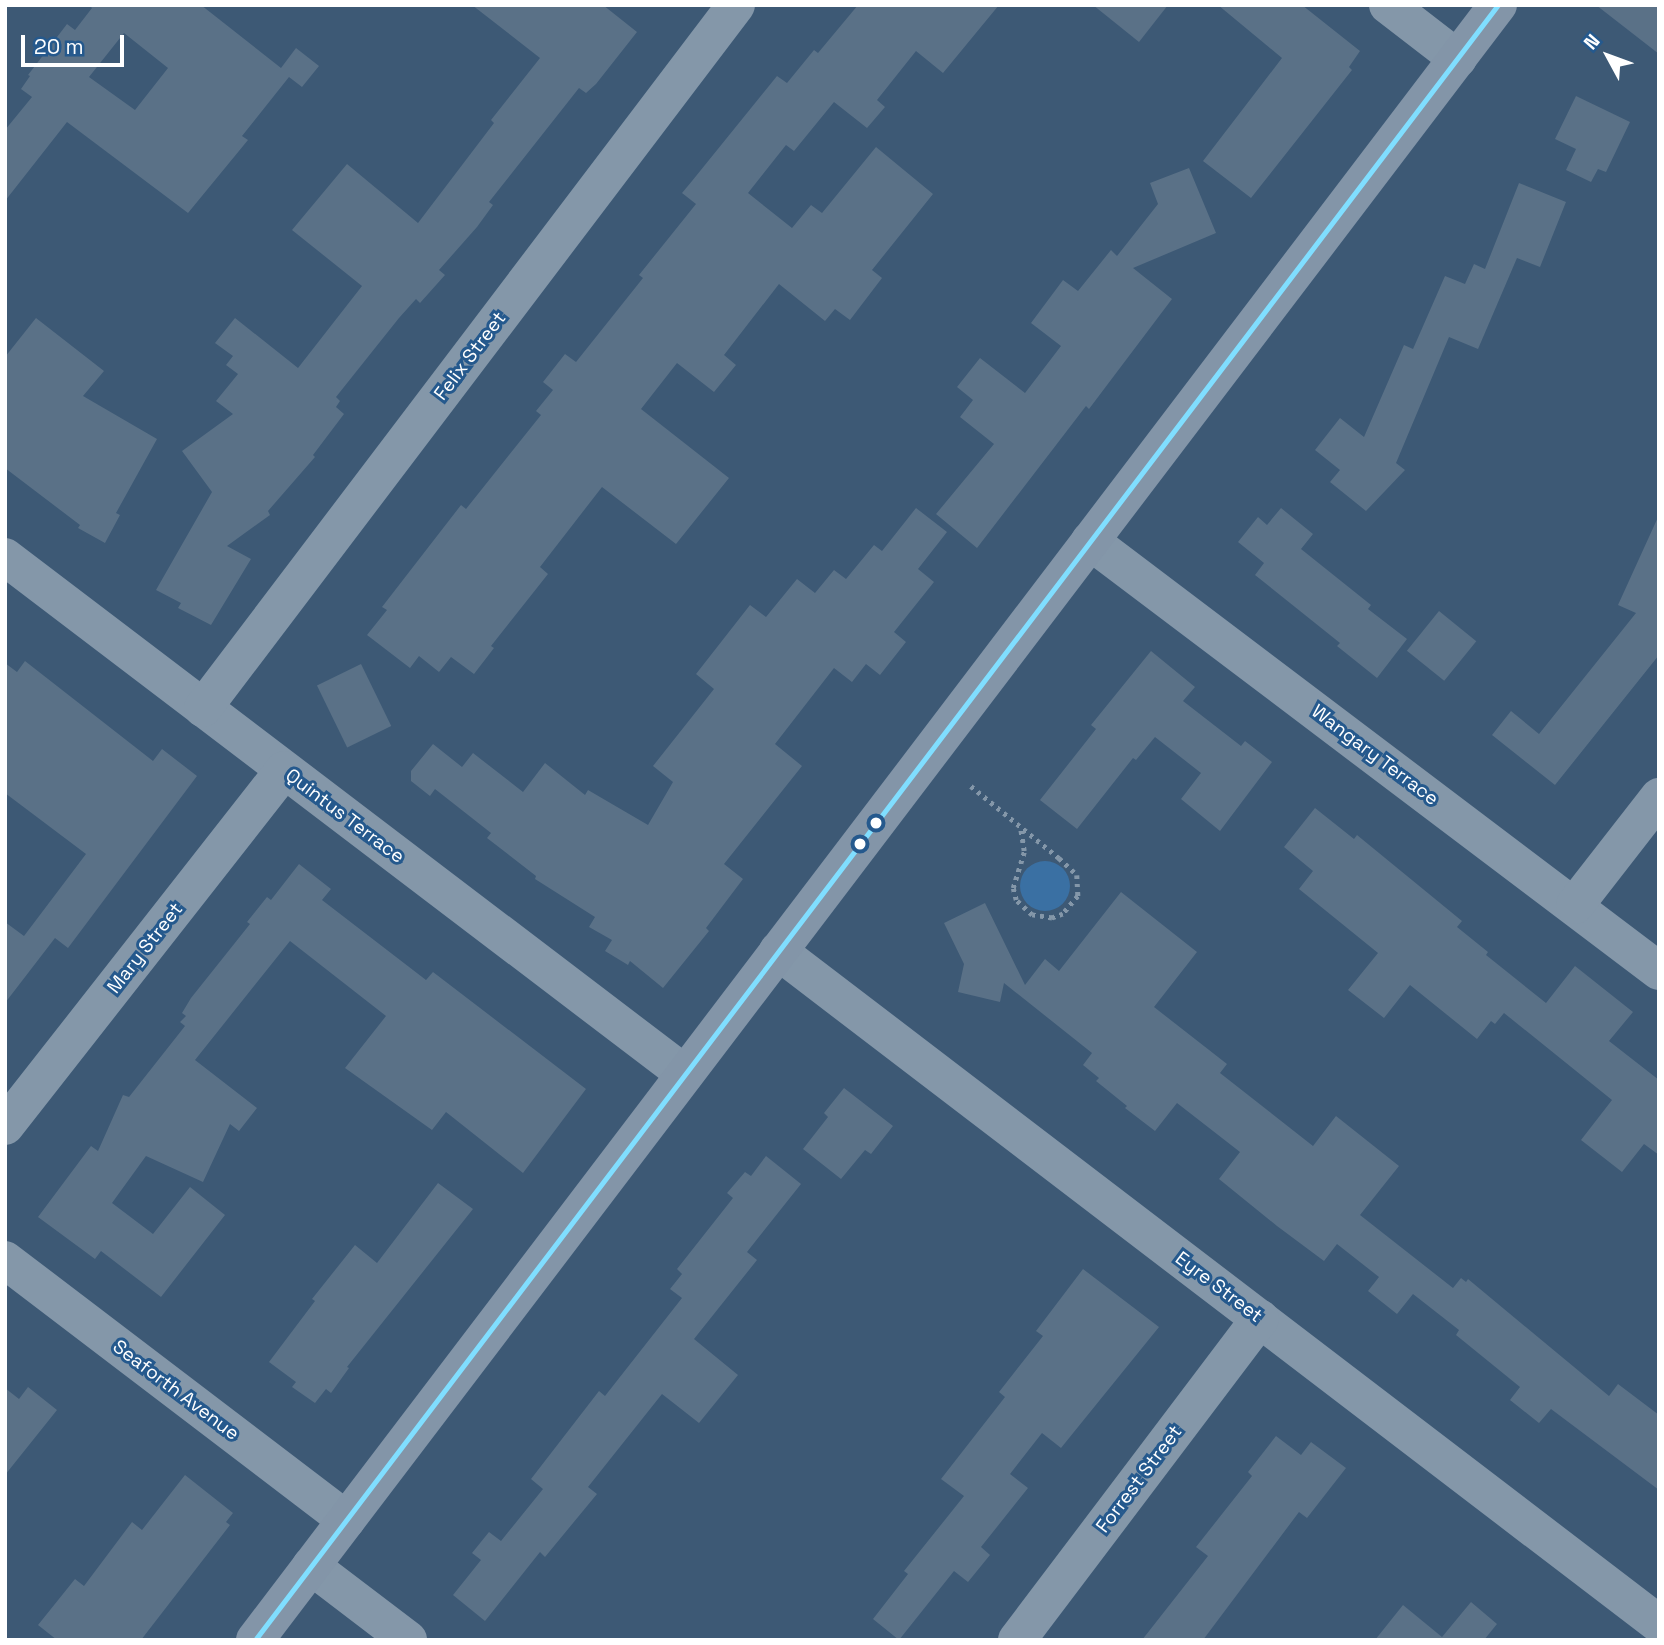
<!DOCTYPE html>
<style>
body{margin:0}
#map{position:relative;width:1664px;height:1645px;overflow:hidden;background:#3d5975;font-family:"Space Grotesk",sans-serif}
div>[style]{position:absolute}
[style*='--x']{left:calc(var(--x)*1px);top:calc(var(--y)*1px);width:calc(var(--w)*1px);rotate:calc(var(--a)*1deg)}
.green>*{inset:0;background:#3a70a3}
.round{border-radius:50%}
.building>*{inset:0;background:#5a7187;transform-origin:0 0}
.path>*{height:4.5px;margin-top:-2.25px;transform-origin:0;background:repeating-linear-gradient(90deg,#8497a9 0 3.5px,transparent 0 8.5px)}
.minor>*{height:38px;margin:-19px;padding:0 19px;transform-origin:19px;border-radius:19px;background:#8497a9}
.major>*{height:38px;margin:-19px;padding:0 19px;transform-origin:19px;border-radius:19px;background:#8395a8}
.bus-1>*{height:5px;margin:-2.5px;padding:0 2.5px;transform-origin:2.5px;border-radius:2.5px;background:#80deff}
.dots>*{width:19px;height:19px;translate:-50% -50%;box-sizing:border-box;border:4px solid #25598d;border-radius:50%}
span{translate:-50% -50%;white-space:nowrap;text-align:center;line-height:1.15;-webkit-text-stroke:6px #25598d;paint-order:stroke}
.street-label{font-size:19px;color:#fff}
.frame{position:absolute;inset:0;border:7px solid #fff;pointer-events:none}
.north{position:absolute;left:1573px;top:21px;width:70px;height:70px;-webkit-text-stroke:5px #25598d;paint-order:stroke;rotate:311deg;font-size:19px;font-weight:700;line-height:28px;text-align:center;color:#fff}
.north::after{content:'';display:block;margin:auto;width:24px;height:32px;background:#fff;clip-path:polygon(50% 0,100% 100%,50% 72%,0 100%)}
.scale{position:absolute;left:21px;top:35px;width:103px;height:32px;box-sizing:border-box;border:4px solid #fff;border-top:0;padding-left:9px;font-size:21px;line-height:24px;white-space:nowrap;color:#fff;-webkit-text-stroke:5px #25598d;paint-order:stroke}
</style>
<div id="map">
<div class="green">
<div class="round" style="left:1020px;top:861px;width:50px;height:50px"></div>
</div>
<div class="building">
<div style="clip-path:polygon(evenodd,89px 5px,201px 5px,281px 68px,296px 48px,319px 66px,302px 87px,289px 77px,242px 136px,248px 140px,188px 213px,67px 122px,5px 201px,5px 130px,32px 97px,21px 89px,30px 76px,28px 75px,67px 24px,75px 30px,92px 8px,89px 5px,124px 33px,168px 68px,135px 110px,89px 77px,124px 33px)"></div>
<div style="clip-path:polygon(472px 5px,603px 5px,637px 32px,596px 84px,586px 93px,579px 88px,489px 202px,493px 205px,477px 227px,439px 270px,445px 275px,420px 303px,416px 299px,399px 318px,336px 397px,340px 401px,336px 407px,344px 414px,313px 455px,315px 457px,268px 511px,270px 515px,227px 546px,251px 559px,211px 625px,178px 608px,181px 603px,156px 590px,212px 492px,182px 451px,233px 414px,216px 401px,238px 374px,226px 365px,233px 356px,215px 343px,235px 318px,298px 368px,362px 286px,292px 230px,347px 164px,418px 223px,494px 123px,491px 120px,540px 58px)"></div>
<div style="clip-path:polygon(858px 5px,999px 5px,943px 73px,916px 51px,877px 100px,885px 107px,867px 128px,834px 102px,794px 151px,786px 145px,748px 193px,792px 228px,811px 205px,822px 213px,876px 147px,933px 194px,872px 270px,882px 278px,850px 320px,835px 309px,825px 321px,779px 284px,724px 355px,736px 365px,714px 392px,677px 363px,641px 409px,729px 478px,676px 544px,602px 487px,540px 567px,548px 574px,491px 646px,494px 648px,474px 674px,451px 657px,439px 672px,419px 656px,410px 668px,367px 635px,387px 610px,382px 607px,461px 505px,466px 509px,541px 415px,536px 411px,553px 390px,543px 382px,565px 354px,576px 362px,643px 278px,639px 275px,696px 204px,682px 193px,692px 181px,777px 76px,787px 83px,814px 50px,818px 53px)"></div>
<div style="clip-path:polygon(1093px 5px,1168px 5px,1139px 42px)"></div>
<div style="clip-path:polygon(1218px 5px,1302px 5px,1360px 51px,1349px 67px,1352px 70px,1251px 198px,1203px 161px,1282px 58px)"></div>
<div style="clip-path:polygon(1596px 5px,1659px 5px,1659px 54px)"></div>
<div style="clip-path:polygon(1576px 96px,1630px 122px,1606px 172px,1598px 169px,1591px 182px,1566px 170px,1576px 149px,1555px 139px)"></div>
<div style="clip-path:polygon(1189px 168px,1216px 233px,1133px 268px,1172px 299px,1089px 409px,1086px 406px,977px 548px,936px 514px,994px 444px,960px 417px,973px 400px,957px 387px,980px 358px,1025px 393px,1061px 346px,1031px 323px,1063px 280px,1078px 291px,1111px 250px,1117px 256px,1158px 204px,1150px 183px)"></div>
<div style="clip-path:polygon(1519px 183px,1566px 202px,1540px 267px,1517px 258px,1478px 349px,1449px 337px,1396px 463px,1405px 470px,1366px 511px,1330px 482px,1340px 470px,1315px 450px,1340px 418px,1364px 437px,1404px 345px,1413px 349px,1445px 276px,1465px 284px,1474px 264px,1485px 269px)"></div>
<div style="clip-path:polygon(36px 318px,104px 371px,83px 396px,157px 439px,116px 513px,120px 515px,105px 543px,78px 528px,80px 525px,5px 468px,5px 357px)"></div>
<div style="clip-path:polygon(916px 508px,947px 532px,918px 569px,934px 582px,894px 632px,906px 642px,880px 675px,866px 664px,852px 682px,834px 668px,775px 744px,802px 766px,724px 864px,743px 879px,706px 928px,709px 931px,663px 988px,630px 961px,628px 965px,605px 951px,612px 940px,589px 927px,595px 917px,535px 879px,536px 876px,487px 838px,491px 833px,435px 789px,430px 796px,411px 781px,411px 771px,433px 744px,462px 767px,473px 753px,523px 792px,545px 763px,585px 795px,588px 790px,648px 825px,673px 782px,653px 766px,714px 689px,696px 674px,750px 605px,766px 617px,797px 579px,815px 593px,834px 570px,846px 579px,874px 545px,882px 551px)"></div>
<div style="clip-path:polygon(1281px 508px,1313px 534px,1301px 549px,1371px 605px,1368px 609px,1407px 639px,1377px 678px,1337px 646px,1340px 643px,1255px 575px,1264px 563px,1238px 542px,1258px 517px,1267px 525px)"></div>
<div style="clip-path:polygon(1659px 515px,1659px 655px,1555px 785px,1492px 735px,1511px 711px,1539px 734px,1636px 613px,1618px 605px)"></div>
<div style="left:1439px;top:611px;width:48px;height:51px;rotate:39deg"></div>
<div style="clip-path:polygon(1151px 651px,1195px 687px,1183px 701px,1241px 746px,1245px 741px,1272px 762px,1220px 831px,1181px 799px,1201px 773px,1155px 737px,1136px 760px,1133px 758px,1077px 829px,1040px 800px,1096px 729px,1091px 725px)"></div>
<div style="clip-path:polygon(25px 661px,153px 761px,162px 749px,197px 776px,68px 948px,55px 938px,5px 1003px,5px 922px,24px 936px,86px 854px,5px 793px,5px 663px,17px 672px)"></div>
<div style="left:361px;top:664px;width:69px;height:49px;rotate:64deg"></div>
<div style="clip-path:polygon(1315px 808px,1354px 839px,1357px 835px,1462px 921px,1457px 927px,1488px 952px,1486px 955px,1546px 1003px,1575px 966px,1633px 1012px,1609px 1041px,1659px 1080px,1659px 1155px,1644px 1144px,1622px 1172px,1581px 1140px,1612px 1100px,1504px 1013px,1495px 1024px,1491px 1021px,1477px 1039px,1410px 985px,1384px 1018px,1348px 990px,1378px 953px,1299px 889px,1313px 871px,1284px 847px)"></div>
<div style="clip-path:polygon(299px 864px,331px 889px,322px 900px,426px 980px,433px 972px,586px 1089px,523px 1173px,446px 1112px,432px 1130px,345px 1068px,386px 1016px,290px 941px,195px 1060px,257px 1108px,239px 1131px,230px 1124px,203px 1182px,146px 1156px,112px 1203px,153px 1234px,190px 1187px,225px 1215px,161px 1297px,101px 1251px,95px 1259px,38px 1217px,91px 1146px,98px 1151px,123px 1095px,129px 1097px,185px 1026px,180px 1022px,186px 1016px,182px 1013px,191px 998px,250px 924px,247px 922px,267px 897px,271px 900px)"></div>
<div style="clip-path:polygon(1121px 892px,1197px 952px,1154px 1007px,1227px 1064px,1220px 1073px,1313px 1146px,1336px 1116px,1399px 1166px,1360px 1215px,1453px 1288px,1461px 1278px,1466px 1282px,1468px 1279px,1609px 1396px,1618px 1384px,1659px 1415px,1659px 1490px,1551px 1409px,1539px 1423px,1510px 1400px,1520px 1387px,1456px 1335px,1459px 1330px,1413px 1294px,1397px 1314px,1368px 1291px,1379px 1277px,1337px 1244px,1324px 1261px,1277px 1226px,1219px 1179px,1240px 1152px,1177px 1103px,1155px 1131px,1125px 1108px,1127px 1106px,1096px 1081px,1099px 1078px,1083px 1065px,1092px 1053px,1004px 983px,1000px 1002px,958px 992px,964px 964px,944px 923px,985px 903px,1025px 985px,1045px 959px,1059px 971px)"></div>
<div style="clip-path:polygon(844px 1088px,893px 1126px,871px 1154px,865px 1150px,841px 1179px,803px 1149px,828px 1117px,824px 1113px)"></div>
<div style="clip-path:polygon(766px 1156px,801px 1184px,747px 1252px,757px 1260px,694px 1339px,738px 1375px,699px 1423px,662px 1394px,588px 1487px,597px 1494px,545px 1557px,540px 1552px,485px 1621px,453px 1595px,481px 1560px,472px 1553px,489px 1532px,501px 1541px,543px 1489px,531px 1479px,599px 1391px,605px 1396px,682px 1298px,670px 1289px,682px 1274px,677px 1269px,733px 1198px,727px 1193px,745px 1172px,751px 1176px)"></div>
<div style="clip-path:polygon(438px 1183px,473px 1209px,347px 1367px,349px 1368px,331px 1393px,326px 1389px,315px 1403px,292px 1387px,296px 1382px,269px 1362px,315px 1301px,312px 1299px,355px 1245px,377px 1263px)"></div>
<div style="clip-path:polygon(1083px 1269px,1159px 1327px,1061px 1448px,1042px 1433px,1010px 1474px,1028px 1488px,981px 1547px,990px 1555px,968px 1582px,954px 1571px,899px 1640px,873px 1619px,908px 1574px,904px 1571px,964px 1496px,941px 1479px,1005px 1397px,999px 1392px,1043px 1336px,1036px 1331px)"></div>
<div style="clip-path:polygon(28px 1387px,57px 1410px,5px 1475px,5px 1388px,19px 1399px)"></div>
<div style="clip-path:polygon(1276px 1436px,1301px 1455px,1311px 1442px,1346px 1468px,1307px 1518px,1299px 1512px,1203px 1640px,1142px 1640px,1208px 1556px,1196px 1547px,1252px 1476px,1248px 1472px)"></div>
<div style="clip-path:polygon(185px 1475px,233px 1513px,226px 1522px,230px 1525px,141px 1640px,57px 1640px,38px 1625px,75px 1579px,84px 1586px,132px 1522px,142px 1530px)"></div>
<div style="clip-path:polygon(1471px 1602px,1497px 1624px,1484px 1640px,1375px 1640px,1403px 1605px,1442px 1637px)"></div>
</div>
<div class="path">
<div style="--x:971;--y:786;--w:114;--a:39.3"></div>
<div style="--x:1059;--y:858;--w:25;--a:43"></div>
<div style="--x:1077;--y:875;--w:21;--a:87"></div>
<div style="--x:1078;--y:896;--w:23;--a:130"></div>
<div style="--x:1063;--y:914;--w:12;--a:160"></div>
<div style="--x:1052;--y:918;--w:20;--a:-171"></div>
<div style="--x:1032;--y:915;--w:22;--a:-137"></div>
<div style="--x:1016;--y:900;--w:12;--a:-104"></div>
<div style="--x:1013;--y:888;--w:39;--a:-73"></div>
<div style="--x:1024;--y:851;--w:24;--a:-99"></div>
</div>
<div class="minor">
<div style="--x:1388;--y:5;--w:88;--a:37.6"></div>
<div style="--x:1090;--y:541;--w:713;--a:37.08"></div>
<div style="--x:5;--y:557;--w:854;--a:37.25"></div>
<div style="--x:203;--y:708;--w:882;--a:-52.83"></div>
<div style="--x:1575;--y:905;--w:137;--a:-52.1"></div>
<div style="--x:778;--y:951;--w:1109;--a:37.38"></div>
<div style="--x:5;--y:1126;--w:452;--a:-51.9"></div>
<div style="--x:5;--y:1260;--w:429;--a:37.3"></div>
<div style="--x:311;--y:1566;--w:122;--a:37.3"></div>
<div style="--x:1017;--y:1640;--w:403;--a:-52.9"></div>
</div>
<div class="major">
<div style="--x:255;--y:1640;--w:2054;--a:-52.76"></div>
</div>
<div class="bus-1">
<div style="--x:255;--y:1640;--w:2054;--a:-52.76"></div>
</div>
<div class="dots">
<div style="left:876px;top:823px;background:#fff"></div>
<div style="left:860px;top:844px;background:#fff"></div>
</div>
<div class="street-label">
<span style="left:470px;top:356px;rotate:-53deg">Felix Street</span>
<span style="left:1375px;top:755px;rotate:37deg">Wangary Terrace</span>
<span style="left:345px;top:816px;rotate:37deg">Quintus Terrace</span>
<span style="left:145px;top:948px;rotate:-52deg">Mary Street</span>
<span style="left:1219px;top:1287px;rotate:37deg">Eyre Street</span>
<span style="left:176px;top:1390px;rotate:37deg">Seaforth Avenue</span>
<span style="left:1139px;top:1479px;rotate:-53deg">Forrest Street</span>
</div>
<div class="frame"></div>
<div class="north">N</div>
<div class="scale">20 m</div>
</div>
